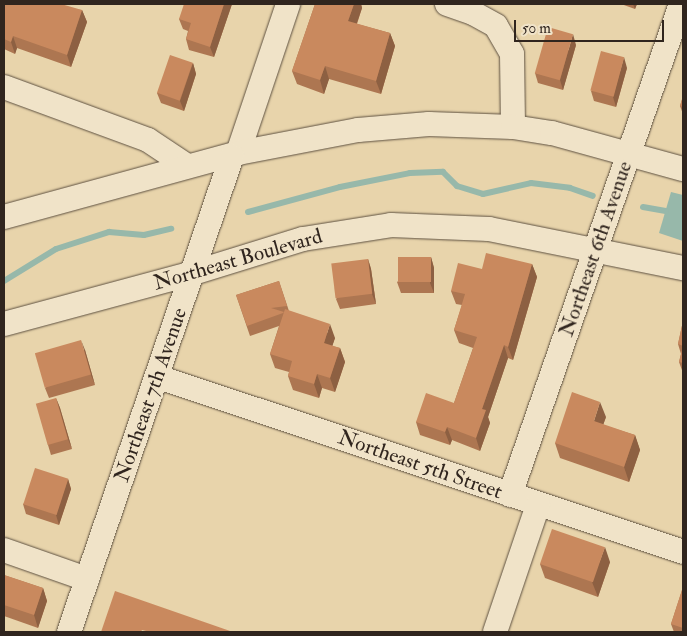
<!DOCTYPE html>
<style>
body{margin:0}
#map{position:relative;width:687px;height:636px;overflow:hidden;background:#e8d4ab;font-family:"IM FELL Double Pica",serif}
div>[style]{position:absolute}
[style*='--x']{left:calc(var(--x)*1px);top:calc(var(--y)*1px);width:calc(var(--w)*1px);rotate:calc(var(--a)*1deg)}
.water>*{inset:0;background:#97b8aa}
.stream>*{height:6px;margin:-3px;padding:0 3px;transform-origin:3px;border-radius:3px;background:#97b8aa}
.roads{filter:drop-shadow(0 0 1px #5e5141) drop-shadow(0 0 1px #5e5141)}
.minor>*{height:24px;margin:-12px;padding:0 12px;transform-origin:12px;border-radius:12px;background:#f0e3c8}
.wall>*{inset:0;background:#ad7651}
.shaded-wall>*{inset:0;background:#8d6042}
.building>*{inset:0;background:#c9895e;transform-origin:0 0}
span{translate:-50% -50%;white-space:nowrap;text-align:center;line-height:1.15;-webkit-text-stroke:4.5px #f0e3c8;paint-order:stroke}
.street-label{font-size:21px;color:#30251e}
.frame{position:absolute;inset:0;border:5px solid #30251e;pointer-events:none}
.scale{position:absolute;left:514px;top:20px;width:150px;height:22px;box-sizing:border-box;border:2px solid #30251e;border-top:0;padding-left:6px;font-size:15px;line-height:18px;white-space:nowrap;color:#30251e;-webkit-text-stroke:4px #f0e3c8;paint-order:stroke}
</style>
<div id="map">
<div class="water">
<div style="clip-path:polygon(671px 192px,683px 195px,683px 241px,659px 233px)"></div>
</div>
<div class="stream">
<div style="--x:643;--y:207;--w:23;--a:10"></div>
<div style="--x:248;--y:212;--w:95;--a:-15.2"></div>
<div style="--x:340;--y:187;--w:71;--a:-11.3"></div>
<div style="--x:410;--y:173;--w:33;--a:-2"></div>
<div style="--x:443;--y:172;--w:20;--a:45"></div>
<div style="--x:457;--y:186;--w:27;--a:17"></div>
<div style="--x:483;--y:194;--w:49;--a:-12.9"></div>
<div style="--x:531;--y:183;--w:39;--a:7"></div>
<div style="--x:570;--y:188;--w:24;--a:19"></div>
<div style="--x:4;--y:281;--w:61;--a:-31.6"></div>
<div style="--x:56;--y:249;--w:56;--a:-17.8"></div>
<div style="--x:109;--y:232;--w:35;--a:5"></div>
<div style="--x:144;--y:235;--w:28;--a:-13"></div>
</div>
<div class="roads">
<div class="minor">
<div style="--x:447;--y:4;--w:28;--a:19"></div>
<div style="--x:473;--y:13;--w:26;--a:29"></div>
<div style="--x:496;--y:26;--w:32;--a:60"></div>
<div style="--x:512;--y:54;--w:73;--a:89.2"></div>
<div style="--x:4;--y:87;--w:153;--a:20.2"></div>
<div style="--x:148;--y:140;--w:47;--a:33.7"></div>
<div style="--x:238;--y:153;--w:157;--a:-71.4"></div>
<div style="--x:4;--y:217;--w:243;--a:-15.3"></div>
<div style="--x:238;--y:153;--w:122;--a:-10.9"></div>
<div style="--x:358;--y:130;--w:71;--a:-4.8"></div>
<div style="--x:429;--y:124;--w:84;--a:2"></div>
<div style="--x:513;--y:127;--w:39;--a:9"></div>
<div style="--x:552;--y:133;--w:136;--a:15.4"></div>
<div style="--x:4;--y:324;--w:196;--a:-15.1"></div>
<div style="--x:193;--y:273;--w:115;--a:-17.2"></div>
<div style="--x:303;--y:239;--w:89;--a:-9"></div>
<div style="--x:391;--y:225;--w:98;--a:2.3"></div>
<div style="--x:489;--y:229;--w:198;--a:11.4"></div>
<div style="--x:158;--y:377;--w:553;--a:18.43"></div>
<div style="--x:510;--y:495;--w:520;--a:-70.8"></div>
<div style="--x:4;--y:550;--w:88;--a:19.3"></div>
<div style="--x:69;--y:632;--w:503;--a:-71.1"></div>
<div style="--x:495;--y:632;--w:134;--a:-71.3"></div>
</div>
</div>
<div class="wall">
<div style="clip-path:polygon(4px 4px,82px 10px,87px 22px,71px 67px,17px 48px,15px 54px,4px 49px)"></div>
<div style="clip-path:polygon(232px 4px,214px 57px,189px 50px,186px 39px,188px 31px,183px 29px,179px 19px,194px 5px)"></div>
<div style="clip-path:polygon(315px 4px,361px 4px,362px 8px,357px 24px,390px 33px,395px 46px,381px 94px,329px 79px,324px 94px,297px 84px,292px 71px)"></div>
<div style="clip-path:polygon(621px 4px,637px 4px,635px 9px)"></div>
<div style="clip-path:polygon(576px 45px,563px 90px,538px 83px,535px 73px)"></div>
<div style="clip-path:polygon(193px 63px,196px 74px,184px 111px,161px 103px,157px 93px)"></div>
<div style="clip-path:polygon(627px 68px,616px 107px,594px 101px,591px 91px)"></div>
<div style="clip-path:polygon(683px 96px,683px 114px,680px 106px)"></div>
<div style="clip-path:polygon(431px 257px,434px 268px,434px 293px,401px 293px,397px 282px)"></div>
<div style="clip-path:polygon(368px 259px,371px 269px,376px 304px,340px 309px,336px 299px)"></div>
<div style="clip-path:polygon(532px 264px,537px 277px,513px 360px,508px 358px,488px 417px,490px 423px,480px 451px,452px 440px,450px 445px,420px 435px,416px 422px,454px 403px,473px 348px,459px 343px,454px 330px,462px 305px,456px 304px,451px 291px,482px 269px)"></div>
<div style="clip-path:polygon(279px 281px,289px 311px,335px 338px,332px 346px,340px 348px,345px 362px,335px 392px,322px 388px,319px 398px,293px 390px,288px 376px,289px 372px,275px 368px,270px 354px,279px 326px,250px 336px,236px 295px)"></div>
<div style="clip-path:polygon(683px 321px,683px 373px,679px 362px,681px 354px,678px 344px)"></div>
<div style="clip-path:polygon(85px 350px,95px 385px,49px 398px,45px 388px)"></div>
<div style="clip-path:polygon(56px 398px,60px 408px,72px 449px,51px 455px,48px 445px)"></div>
<div style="clip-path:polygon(606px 417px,603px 425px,635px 435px,640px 450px,629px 482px,560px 458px,555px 443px)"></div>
<div style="clip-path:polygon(68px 479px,71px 489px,59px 525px,26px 514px,23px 504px)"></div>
<div style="clip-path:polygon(610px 562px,598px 597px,545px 578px,540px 564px)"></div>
<div style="clip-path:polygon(4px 575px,43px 588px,47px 601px,38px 628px,4px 616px)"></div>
<div style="clip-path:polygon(683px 587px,683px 632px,674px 632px,671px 624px)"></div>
</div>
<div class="shaded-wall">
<div style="clip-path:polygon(224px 4px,232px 4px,214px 57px,210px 47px)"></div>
<div style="clip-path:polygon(354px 4px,361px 4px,362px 8px,353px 34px,348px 21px)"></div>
<div style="clip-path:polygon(633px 4px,637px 4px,635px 9px)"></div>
<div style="clip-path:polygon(82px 10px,87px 22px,71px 67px,67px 55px)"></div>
<div style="clip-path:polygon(390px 33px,395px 46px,381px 94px,376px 81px)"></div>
<div style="clip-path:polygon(573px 34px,576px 45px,563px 90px,560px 80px)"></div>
<div style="clip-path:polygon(13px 36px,17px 48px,15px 54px,11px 42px)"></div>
<div style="clip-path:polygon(624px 57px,627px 68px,616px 107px,613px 97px)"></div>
<div style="clip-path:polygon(193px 63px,196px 74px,184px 111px,180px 101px)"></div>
<div style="clip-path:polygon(325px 66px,329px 79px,324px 94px,320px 80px)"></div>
<div style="clip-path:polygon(431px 257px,434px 268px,434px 293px,430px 283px)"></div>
<div style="clip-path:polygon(368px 259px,371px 269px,376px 304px,372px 294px)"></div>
<div style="clip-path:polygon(532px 264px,537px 277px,513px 360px,508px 347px)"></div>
<div style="clip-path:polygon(330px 324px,335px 338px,329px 356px,324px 343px)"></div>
<div style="clip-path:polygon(81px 340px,85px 350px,95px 385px,91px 375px)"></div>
<div style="clip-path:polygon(504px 345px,508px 358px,488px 417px,490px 423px,480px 451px,476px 438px,482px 409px)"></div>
<div style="clip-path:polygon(340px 348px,345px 362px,335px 392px,330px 378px)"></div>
<div style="clip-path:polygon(317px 374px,322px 388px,319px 398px,314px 384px)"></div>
<div style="clip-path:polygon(56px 398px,60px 408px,72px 449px,68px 439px)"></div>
<div style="clip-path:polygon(600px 402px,606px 417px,599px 436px,594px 421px)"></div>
<div style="clip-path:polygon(447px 427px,452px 440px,450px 445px,445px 432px)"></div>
<div style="clip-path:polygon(635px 435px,640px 450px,629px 482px,624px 467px)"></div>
<div style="clip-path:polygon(68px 479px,71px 489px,59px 525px,56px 515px)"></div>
<div style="clip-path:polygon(605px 547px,610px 562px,598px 597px,592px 582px)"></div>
<div style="clip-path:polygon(43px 588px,47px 601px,38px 628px,34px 615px)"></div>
</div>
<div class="building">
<div style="clip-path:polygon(4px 4px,61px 4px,82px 10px,67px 55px,13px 36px,11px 42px,4px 39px)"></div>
<div style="clip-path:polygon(184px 4px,189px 4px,194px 5px,194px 4px,224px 4px,210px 47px,186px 39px,191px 23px,179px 19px)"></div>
<div style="clip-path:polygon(315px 4px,354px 4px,348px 21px,390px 33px,376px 81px,325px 66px,320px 80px,292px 71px)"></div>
<div style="left:548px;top:27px;width:26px;height:48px;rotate:16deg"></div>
<div style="left:601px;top:51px;width:24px;height:41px;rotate:15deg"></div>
<div style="left:170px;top:55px;width:24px;height:40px;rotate:19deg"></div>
<div style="clip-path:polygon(683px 96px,683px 107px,680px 106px)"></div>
<div style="clip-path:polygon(486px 253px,532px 264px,508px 347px,504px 345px,482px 409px,486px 410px,476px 438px,447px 427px,445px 432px,416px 422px,426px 393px,454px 403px,477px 337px,454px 330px,465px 294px,451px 291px,458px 263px,482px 269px)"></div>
<div style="left:398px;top:257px;width:33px;height:25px"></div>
<div style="left:368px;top:259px;width:35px;height:37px;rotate:83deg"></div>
<div style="clip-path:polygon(279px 281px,287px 306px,271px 308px,284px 312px,283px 313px,247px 326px,236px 295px)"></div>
<div style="clip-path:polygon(285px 309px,330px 324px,324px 343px,340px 348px,330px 378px,317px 374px,314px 384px,288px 376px,292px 361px,270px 354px)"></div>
<div style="clip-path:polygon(683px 321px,683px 346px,678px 344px)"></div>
<div style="left:81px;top:340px;width:36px;height:48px;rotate:74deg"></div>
<div style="clip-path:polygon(683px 346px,683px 363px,679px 362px)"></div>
<div style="clip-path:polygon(572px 392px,600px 402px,594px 421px,635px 435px,624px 467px,555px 443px)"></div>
<div style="left:56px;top:398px;width:43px;height:21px;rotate:74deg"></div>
<div style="left:35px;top:468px;width:35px;height:38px;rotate:18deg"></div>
<div style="left:552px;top:529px;width:56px;height:37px;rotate:19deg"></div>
<div style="clip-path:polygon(4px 575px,43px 588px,34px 615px,4px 605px)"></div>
<div style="clip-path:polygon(683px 587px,683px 628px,671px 624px)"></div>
<div style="clip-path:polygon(115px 591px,233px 632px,150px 632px,142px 630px,141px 632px,101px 632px)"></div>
</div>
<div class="street-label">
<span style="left:596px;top:249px;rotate:-71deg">Northeast 6th Avenue</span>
<span style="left:238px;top:260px;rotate:-16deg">Northeast Boulevard</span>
<span style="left:151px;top:395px;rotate:-71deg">Northeast 7th Avenue</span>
<span style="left:420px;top:465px;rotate:19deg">Northeast 5th Street</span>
</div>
<div class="frame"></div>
<div class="scale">50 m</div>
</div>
